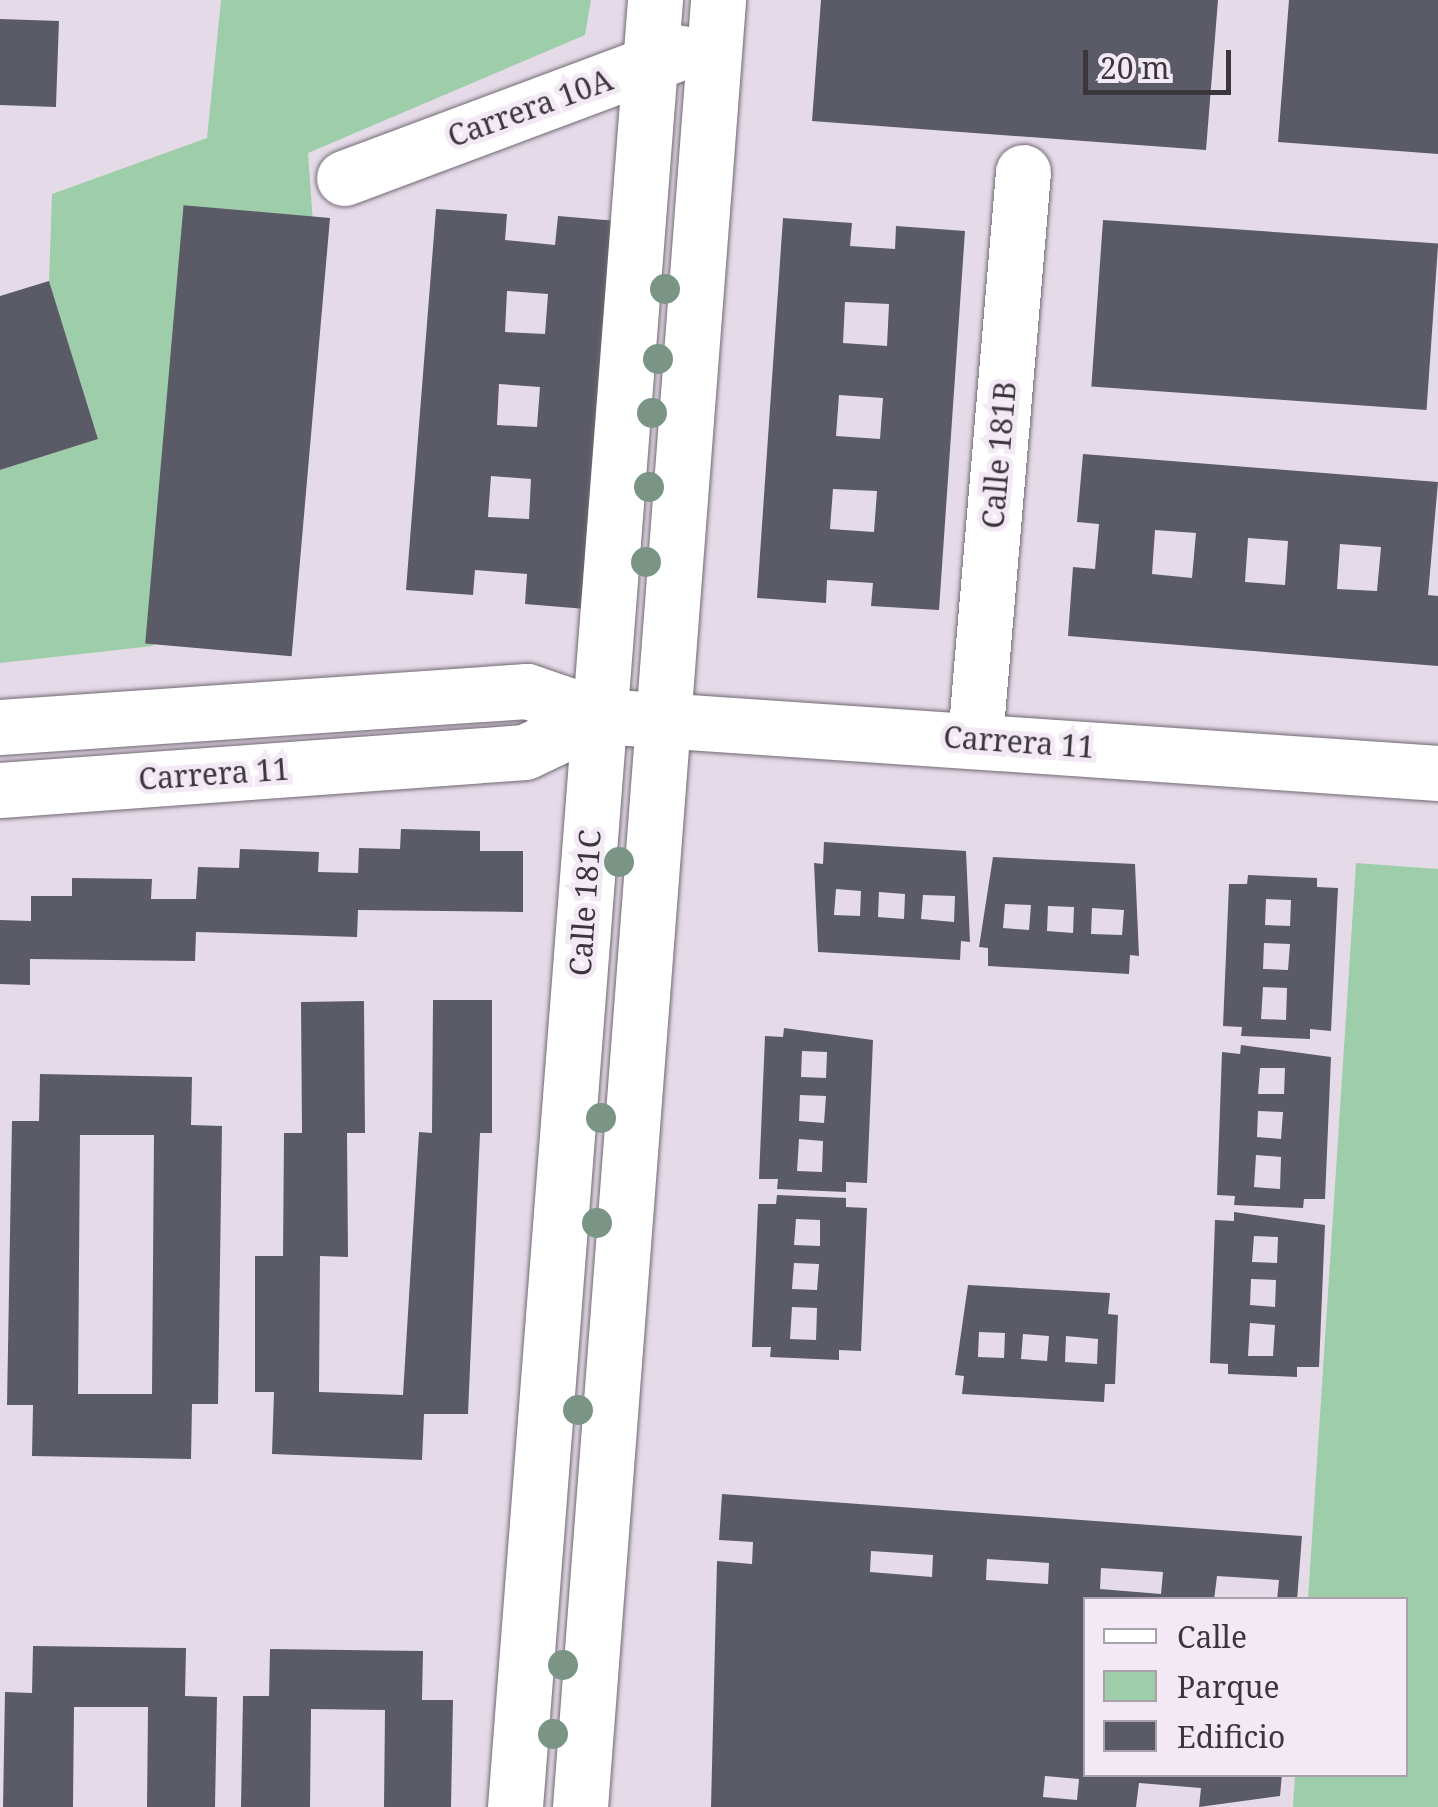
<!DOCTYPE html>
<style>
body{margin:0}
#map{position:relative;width:1438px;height:1807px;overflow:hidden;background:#e5dbe8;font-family:"Noto Serif",serif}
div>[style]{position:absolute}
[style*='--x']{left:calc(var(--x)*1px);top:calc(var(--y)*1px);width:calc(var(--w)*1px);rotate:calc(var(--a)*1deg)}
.green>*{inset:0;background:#9ecea9}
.building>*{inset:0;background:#5a5b67;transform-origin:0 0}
.roads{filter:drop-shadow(0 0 2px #726974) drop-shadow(0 0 2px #726974)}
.minor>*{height:55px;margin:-27.5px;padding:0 27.5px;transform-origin:27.5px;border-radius:27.5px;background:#fff}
.trees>*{width:30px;height:30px;margin:-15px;border-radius:50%;background:#7a9586}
span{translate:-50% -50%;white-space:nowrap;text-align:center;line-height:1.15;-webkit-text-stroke:10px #f2e9f5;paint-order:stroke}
.street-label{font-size:30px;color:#3a363b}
.legend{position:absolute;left:1083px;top:1597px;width:325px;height:180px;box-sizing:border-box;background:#f2e9f5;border:2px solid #a8a1ab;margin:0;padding:12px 18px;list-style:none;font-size:30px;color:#3a363b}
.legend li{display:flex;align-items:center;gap:20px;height:50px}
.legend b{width:50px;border:2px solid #a8a1ab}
.scale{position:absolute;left:1083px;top:50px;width:148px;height:45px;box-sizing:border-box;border:5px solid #3a363b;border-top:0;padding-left:12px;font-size:30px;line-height:35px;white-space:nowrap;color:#3a363b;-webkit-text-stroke:8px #f2e9f5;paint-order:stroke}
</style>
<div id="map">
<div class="green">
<div style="clip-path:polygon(221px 0,591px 0,585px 35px,308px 153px,313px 222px,189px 259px,153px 646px,0 663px,0 470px,98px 439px,49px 281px,52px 194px,207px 138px)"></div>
<div style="clip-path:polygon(1356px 863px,1438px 869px,1438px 1807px,1293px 1807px,1295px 1775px,1406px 1774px,1406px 1600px,1308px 1599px)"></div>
</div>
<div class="building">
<div style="clip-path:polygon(821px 0,1218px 0,1206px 150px,812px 121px)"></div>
<div style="clip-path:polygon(1289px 0,1438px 0,1438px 154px,1278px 142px)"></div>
<div style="left:0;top:19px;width:59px;height:86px;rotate:2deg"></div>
<div style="clip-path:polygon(evenodd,436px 209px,507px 214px,505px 240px,555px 245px,558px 216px,617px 221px,586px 609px,525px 604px,527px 574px,475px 570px,473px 595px,406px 590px,436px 209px,507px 291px,548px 294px,545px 334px,505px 332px,507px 291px,436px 209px,499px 384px,540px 387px,537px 427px,497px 425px,499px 384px,436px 209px,491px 476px,531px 479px,529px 519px,488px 517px,491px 476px)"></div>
<div style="left:330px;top:218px;width:440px;height:147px;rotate:95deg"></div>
<div style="clip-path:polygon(evenodd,783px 218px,852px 223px,850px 246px,895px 249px,896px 226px,965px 231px,939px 610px,871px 606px,873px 583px,827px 580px,826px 603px,757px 598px,783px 218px,845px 302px,889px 304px,887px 346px,843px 343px,845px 302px,783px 218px,839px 395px,883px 398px,880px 439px,836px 436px,839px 395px,783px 218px,833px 489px,877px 491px,874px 532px,830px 529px,833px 489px)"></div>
<div style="left:1103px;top:220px;width:336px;height:167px;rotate:4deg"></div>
<div style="clip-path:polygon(49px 281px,98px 439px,0 470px,0 296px)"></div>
<div style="clip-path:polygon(evenodd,1083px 454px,1438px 482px,1428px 595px,1438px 596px,1438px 666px,1068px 636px,1073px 567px,1095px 569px,1099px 524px,1077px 522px,1083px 454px,1155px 530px,1196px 533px,1192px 578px,1152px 574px,1155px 530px,1083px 454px,1248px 538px,1288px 541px,1285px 585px,1245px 582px,1248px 538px,1083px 454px,1340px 544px,1381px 547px,1377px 591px,1337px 589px,1340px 544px)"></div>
<div style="clip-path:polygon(401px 829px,480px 831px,480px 851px,523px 851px,523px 912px,358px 910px,357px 937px,196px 932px,195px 961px,30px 959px,30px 985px,0 984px,0 920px,31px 921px,31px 896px,72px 896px,72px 878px,152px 879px,151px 899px,196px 899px,198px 867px,239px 868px,240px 849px,319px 852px,318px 872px,358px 873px,359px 848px,400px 849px)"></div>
<div style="clip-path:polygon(evenodd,824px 842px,966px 851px,970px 942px,961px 941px,960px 960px,818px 952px,814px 863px,823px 864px,824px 842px,836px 889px,861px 891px,860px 916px,834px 915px,836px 889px,824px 842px,879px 892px,905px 894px,904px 919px,878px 917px,879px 892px,824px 842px,923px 895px,955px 896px,954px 922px,921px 919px,923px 895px)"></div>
<div style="clip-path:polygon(evenodd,993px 857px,1135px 864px,1139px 956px,1130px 955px,1129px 974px,988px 966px,988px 948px,979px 947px,993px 857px,1005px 904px,1031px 905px,1029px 930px,1003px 928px,1005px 904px,993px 857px,1048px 906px,1074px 907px,1073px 933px,1047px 931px,1048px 906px,993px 857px,1092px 908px,1124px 910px,1122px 935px,1091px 934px,1092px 908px)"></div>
<div style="clip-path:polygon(evenodd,1248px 875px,1317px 878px,1317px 887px,1338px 888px,1331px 1031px,1310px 1029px,1310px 1039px,1241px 1036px,1242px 1027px,1223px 1026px,1229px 884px,1247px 884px,1248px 875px,1266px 899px,1291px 900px,1290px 926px,1265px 925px,1266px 899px,1248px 875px,1264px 943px,1290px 944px,1288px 970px,1263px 969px,1264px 943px,1248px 875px,1263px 987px,1287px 988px,1286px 1020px,1261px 1019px,1263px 987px)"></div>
<div style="clip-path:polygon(433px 1000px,492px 1000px,492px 1133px,480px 1133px,468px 1414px,424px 1414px,422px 1460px,272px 1454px,274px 1392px,255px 1392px,255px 1256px,283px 1256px,284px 1133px,302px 1133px,301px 1002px,364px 1001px,365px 1133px,347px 1133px,348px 1257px,320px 1256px,319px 1392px,403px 1395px,419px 1132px,432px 1133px)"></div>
<div style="clip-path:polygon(evenodd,784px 1028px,873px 1040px,867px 1183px,846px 1182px,846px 1192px,777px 1189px,778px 1179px,759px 1179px,765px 1036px,783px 1037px,784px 1028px,802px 1051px,827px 1052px,826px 1078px,801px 1077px,802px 1051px,784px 1028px,800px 1095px,826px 1096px,824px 1123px,799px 1121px,800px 1095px,784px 1028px,799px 1139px,823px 1141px,822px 1172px,797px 1171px,799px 1139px)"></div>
<div style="clip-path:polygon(evenodd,1241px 1045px,1331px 1057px,1325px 1199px,1304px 1199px,1303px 1208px,1234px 1205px,1235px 1196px,1217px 1195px,1222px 1052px,1240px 1054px,1241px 1045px,1260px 1068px,1285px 1068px,1284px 1094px,1258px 1094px,1260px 1068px,1241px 1045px,1258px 1111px,1283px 1112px,1281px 1139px,1257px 1137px,1258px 1111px,1241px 1045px,1256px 1155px,1281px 1157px,1280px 1189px,1254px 1187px,1256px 1155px)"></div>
<div style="clip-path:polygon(evenodd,40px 1074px,192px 1077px,191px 1125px,222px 1126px,218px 1404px,192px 1404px,191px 1459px,32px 1456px,33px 1405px,7px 1405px,12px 1121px,39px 1121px,40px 1074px,80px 1135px,154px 1135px,152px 1394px,78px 1394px,80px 1135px)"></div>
<div style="clip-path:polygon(evenodd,777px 1195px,846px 1198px,846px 1207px,867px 1208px,861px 1351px,839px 1350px,839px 1360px,770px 1357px,771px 1347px,752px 1347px,758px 1204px,776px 1204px,777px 1195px,796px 1219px,820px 1220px,820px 1246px,794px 1245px,796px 1219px,777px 1195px,794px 1263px,819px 1264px,817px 1290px,792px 1289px,794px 1263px,777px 1195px,792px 1307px,817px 1308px,816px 1340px,790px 1339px,792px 1307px)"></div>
<div style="clip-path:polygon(evenodd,1234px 1212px,1325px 1225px,1319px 1367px,1297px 1367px,1297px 1377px,1228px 1374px,1228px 1364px,1210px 1363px,1215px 1220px,1234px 1221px,1234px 1212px,1254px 1236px,1278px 1237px,1277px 1263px,1252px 1262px,1254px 1236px,1234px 1212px,1251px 1279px,1276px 1280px,1275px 1307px,1250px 1305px,1251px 1279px,1234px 1212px,1250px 1323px,1275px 1325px,1273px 1356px,1248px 1356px,1250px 1323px)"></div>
<div style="clip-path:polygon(evenodd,968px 1285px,1110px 1293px,1108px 1314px,1118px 1315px,1115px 1384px,1105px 1384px,1104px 1402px,962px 1394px,964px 1376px,955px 1375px,968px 1285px,979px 1332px,1005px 1333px,1004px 1358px,978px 1357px,979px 1332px,968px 1285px,1023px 1334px,1049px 1336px,1047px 1361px,1021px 1359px,1023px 1334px,968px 1285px,1066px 1336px,1098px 1339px,1097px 1364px,1065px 1362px,1066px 1336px)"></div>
<div style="clip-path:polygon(evenodd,722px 1494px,1302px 1536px,1297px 1600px,1277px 1600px,1279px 1580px,1217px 1576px,1214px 1600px,1086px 1600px,1086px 1774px,1282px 1774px,1280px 1796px,1199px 1807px,1201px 1788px,1139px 1783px,1136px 1807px,711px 1807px,717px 1561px,752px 1564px,753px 1542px,719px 1540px,722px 1494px,871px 1551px,933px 1555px,932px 1577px,870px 1572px,871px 1551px,722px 1494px,987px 1559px,1049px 1563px,1048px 1584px,986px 1580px,987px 1559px,722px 1494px,1101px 1568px,1163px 1572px,1161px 1594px,1100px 1589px,1101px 1568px,722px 1494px,1045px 1776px,1079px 1779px,1077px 1800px,1043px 1797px,1045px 1776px)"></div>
<div style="clip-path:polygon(33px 1646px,186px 1648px,185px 1696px,217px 1697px,215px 1807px,147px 1807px,148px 1707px,74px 1707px,73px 1807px,3px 1807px,5px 1692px,32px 1693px)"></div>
<div style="clip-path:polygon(270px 1649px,423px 1651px,422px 1700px,453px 1700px,451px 1807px,384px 1807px,385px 1710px,311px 1709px,310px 1807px,241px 1807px,243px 1696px,269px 1696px)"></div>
</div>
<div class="roads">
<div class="minor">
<div style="--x:344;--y:178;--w:358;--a:-20.5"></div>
<div style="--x:0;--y:727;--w:528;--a:-3.91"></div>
<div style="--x:527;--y:691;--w:77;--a:18.9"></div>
<div style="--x:600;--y:716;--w:840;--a:3.89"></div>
<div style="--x:975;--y:739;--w:569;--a:-85.16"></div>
<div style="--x:0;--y:790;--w:526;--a:-4.14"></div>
<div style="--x:525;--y:752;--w:83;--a:-25.6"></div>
<div style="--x:515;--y:1807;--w:1812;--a:-85.57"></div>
<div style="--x:580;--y:1807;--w:1812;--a:-85.63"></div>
</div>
</div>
<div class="trees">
<div style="left:665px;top:289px"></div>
<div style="left:658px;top:359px"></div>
<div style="left:652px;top:413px"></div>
<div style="left:649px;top:487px"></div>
<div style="left:646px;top:562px"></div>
<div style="left:619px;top:862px"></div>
<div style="left:601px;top:1118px"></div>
<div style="left:597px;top:1223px"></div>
<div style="left:578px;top:1410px"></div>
<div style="left:563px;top:1665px"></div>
<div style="left:553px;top:1734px"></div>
</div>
<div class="street-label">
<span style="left:530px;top:108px;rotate:-20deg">Carrera 10A</span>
<span style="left:999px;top:455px;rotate:-85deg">Calle 181B</span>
<span style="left:1019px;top:742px;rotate:4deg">Carrera 11</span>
<span style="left:214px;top:774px;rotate:-4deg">Carrera 11</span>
<span style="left:585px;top:903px;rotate:-86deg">Calle 181C</span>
</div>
<ul class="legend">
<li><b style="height:12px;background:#fff"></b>Calle</li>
<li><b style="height:28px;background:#9ecea9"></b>Parque</li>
<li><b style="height:28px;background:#5a5b67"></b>Edificio</li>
</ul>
<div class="scale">20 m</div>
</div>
